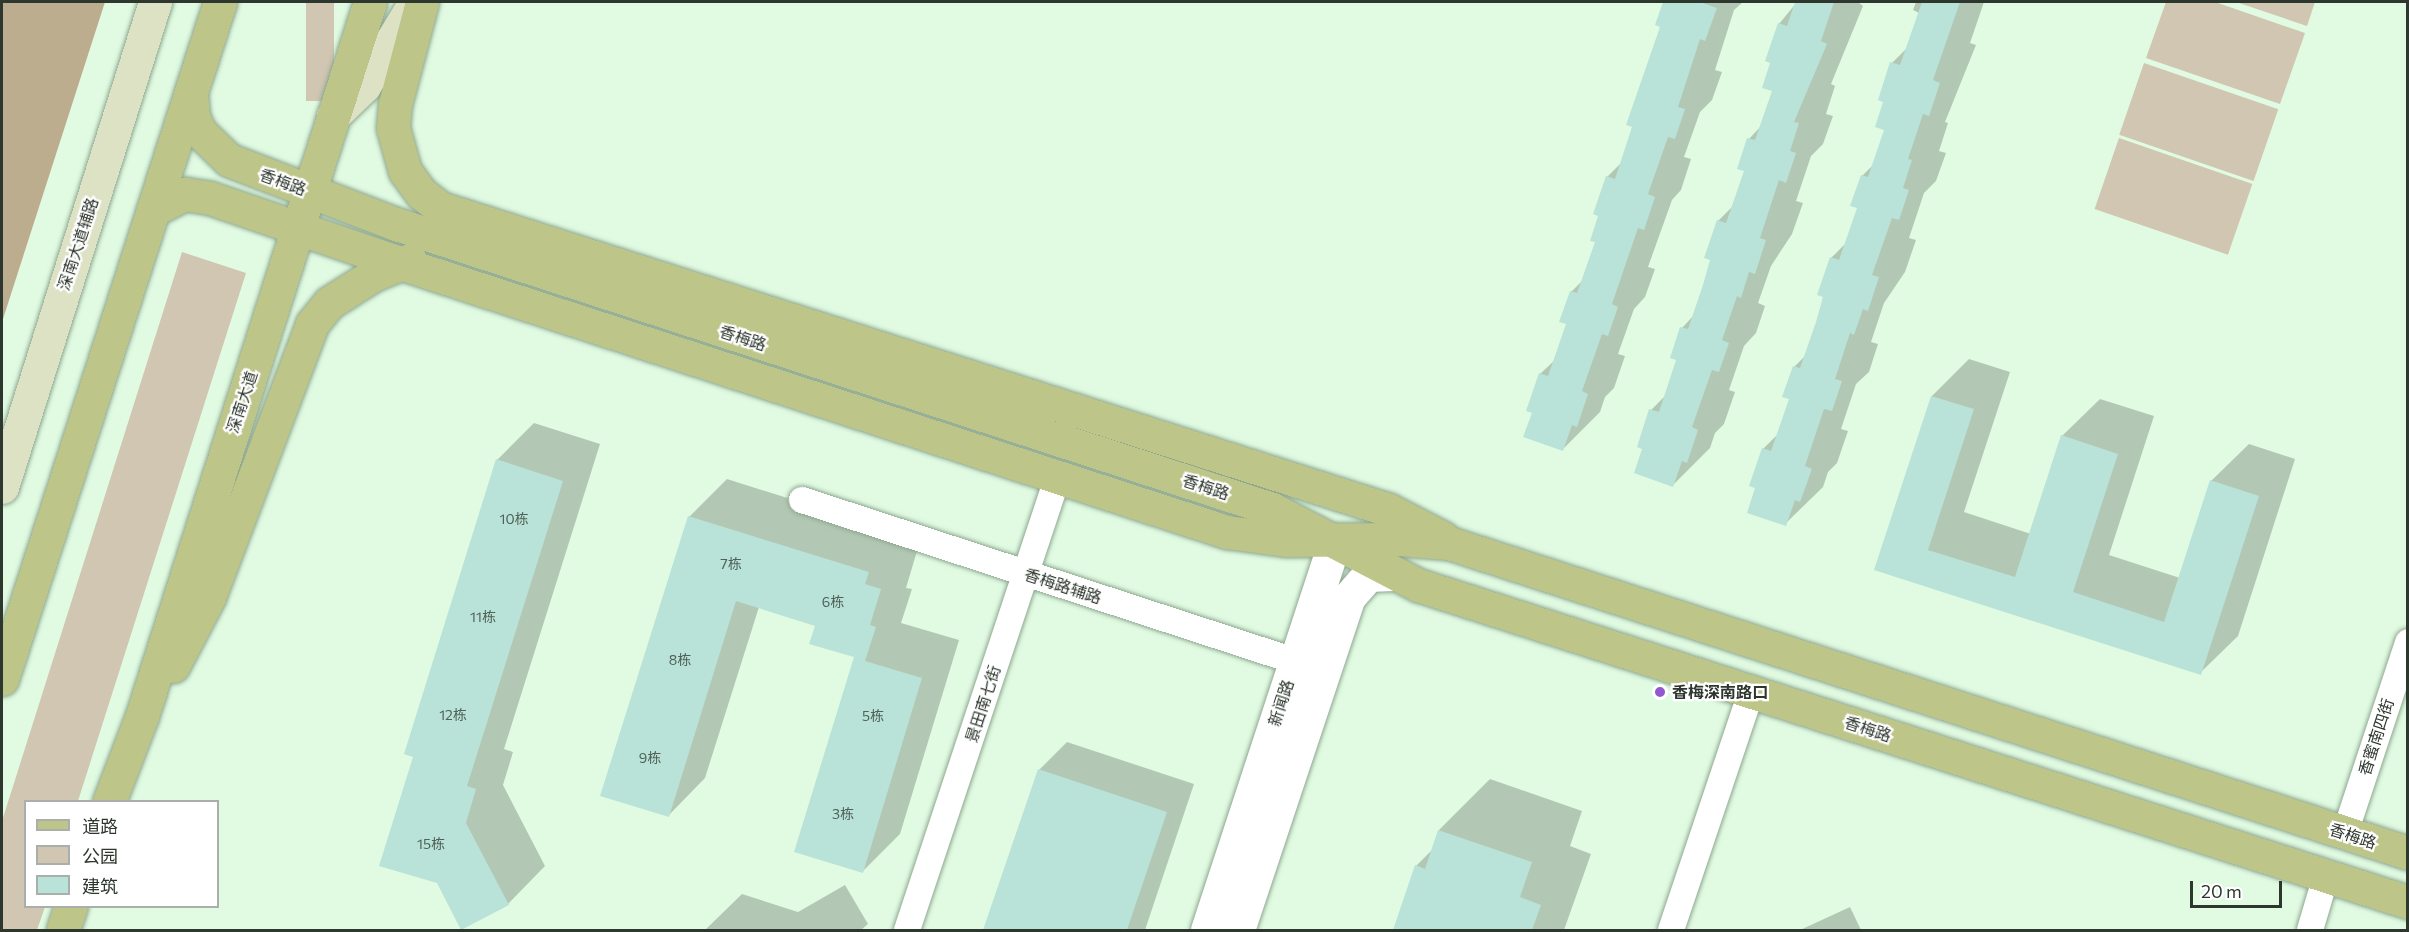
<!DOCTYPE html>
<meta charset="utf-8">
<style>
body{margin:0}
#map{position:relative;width:2409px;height:932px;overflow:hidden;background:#e0fbe2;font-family:Commissioner,"Noto Sans SC",sans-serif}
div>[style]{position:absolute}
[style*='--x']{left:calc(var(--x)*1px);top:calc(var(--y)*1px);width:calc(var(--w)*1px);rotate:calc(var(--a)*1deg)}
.green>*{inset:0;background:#d0c6b1;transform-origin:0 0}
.forest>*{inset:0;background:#bcad8f}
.shadow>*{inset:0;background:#0003}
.building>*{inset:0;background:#b9e2d8}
.roads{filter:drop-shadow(0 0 2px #8ea790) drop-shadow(0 0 2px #8ea790)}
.minor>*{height:26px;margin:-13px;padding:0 13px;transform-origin:13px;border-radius:13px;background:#fff}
.tertiary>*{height:33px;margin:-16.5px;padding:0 16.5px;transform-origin:16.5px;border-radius:16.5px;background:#fff}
.secondary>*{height:33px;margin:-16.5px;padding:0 16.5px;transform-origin:16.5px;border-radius:16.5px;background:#dee2c4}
.primary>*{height:33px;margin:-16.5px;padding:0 16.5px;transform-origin:16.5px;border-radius:16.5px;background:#bec589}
.dots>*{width:16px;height:16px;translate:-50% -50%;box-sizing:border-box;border:3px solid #fff;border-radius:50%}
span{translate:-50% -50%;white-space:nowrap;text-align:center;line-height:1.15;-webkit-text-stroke:4.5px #fff;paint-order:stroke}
.number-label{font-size:14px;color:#506258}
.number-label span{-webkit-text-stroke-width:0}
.street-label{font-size:16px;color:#2d372e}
.poi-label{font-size:16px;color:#2d372e;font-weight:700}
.left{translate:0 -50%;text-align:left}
.frame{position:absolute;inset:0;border:3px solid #2d372e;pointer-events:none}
.legend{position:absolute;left:24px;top:800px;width:195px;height:108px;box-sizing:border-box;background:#fff;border:2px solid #abafab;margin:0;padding:8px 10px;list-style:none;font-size:18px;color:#2d372e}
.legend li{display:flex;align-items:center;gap:12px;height:30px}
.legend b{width:30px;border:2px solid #abafab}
.scale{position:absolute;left:2190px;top:881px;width:92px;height:27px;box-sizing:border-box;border:3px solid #2d372e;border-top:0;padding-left:8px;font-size:18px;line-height:21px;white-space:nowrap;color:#2d372e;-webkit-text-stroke:4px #fff;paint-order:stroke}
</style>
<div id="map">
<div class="green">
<div style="left:306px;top:2px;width:28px;height:99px"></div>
<div style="clip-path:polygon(2166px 2px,2215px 2px,2305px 33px,2280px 104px,2146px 58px)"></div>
<div style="clip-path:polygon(2236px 2px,2315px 2px,2307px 26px)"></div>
<div style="left:2144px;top:63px;width:142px;height:76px;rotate:19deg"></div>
<div style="left:2119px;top:138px;width:141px;height:75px;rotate:19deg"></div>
<div style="clip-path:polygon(182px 252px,246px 273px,78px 801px,26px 802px,26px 906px,45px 907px,37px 930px,2px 930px,2px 821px)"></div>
</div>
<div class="forest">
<div style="clip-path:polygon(2px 2px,105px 2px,2px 322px)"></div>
</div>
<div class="shadow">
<div style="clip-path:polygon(1664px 2px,1743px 2px,1734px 10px,1715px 70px,1722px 72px,1712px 100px,1700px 112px,1684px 157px,1691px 159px,1681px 190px,1672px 200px,1648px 267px,1655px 269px,1645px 297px,1634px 309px,1618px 354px,1625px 356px,1614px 388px,1605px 397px,1600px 412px,1563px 449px,1534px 412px,1540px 374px,1556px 359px,1568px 323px,1571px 292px,1584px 279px,1597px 241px,1607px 177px,1622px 162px,1662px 26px,1657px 24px)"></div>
<div style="clip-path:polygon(1797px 2px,1858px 2px,1863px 6px,1831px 84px,1835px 86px,1826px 114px,1833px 116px,1823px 144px,1811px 156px,1796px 201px,1803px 203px,1792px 234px,1771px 266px,1758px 303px,1765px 306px,1756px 333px,1744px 346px,1729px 390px,1735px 392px,1724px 424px,1715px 433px,1710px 448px,1673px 485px,1644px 448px,1651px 410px,1666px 395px,1678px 359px,1682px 328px,1694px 315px,1712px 259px,1718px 221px,1734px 205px,1745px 170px,1749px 139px,1762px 125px,1774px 90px,1772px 62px,1779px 24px)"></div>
<div style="clip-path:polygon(1916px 2px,1984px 2px,1970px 43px,1976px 45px,1945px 122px,1948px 123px,1939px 151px,1946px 153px,1936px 181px,1924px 193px,1909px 238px,1916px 240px,1905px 272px,1884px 303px,1871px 342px,1878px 344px,1869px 372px,1856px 384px,1841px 429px,1848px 431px,1837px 463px,1828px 472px,1823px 487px,1785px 524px,1757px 487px,1763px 449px,1779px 433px,1791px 399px,1794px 367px,1807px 354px,1818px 322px,1831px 258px,1847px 242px,1859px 207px,1862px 176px,1875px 163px,1886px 129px,1885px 101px,1892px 63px,1908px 47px,1919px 13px,1913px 10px)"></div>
<div style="clip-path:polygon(1969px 359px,2010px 372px,1964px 512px,2031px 534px,2062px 436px,2100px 399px,2154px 416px,2109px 555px,2180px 578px,2211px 481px,2249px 444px,2295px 459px,2238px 636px,2200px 673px,1876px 569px,1932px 396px)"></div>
<div style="clip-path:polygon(534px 423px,600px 444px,504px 749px,513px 752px,503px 785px,545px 866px,508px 904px,415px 756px,497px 460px)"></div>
<div style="clip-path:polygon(727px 479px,905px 535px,902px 547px,917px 551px,906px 588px,912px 589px,901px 623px,959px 640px,900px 834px,863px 871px,855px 656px,817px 625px,759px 607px,705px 778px,668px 816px,689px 517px)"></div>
<div style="clip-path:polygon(1067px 742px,1194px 784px,1145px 930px,985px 930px,1039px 770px)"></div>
<div style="clip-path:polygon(1490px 779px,1582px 811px,1570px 846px,1591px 854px,1564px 930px,1394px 930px,1416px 866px,1433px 849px,1439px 830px)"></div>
<div style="clip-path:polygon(845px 885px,868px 924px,861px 930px,705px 930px,742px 894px,798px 912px)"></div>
<div style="clip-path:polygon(1850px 907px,1861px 930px,1800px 930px)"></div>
</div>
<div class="building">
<div style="clip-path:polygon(1663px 2px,1700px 2px,1717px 8px,1705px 41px,1700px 39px,1678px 107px,1685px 109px,1675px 139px,1668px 137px,1648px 194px,1655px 197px,1644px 230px,1638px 228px,1612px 304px,1618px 307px,1608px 336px,1602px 334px,1582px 391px,1588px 394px,1577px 427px,1572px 425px,1563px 451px,1523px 437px,1532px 413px,1526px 411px,1539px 373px,1548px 376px,1566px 324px,1559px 322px,1570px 291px,1577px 293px,1595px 242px,1590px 241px,1598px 216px,1593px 214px,1606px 176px,1615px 179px,1632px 127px,1626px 125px,1660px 27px,1655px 25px)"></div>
<div style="clip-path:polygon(1795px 2px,1834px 2px,1821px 41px,1827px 44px,1794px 122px,1799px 123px,1790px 151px,1796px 153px,1786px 183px,1779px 180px,1760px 238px,1766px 240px,1755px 274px,1749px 272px,1741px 298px,1737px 296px,1722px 340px,1729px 343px,1719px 372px,1712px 370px,1692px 427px,1698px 430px,1687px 463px,1682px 461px,1673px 487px,1634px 473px,1642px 449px,1637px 447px,1649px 409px,1659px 412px,1676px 360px,1670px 358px,1680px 327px,1688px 329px,1703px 285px,1710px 260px,1704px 258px,1717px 220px,1726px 223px,1744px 171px,1737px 169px,1747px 138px,1755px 140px,1772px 91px,1762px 88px,1770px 63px,1765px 61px,1778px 23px,1787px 26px)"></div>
<div style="clip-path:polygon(1922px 2px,1960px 2px,1933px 80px,1940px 83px,1929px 116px,1923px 114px,1908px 159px,1912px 160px,1903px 188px,1909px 190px,1899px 220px,1892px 218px,1872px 275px,1879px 277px,1868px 311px,1863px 309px,1854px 335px,1850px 333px,1835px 379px,1842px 381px,1832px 411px,1824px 409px,1805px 466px,1812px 469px,1800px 502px,1795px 500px,1786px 526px,1747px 513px,1755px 488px,1749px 486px,1762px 448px,1771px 451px,1789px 399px,1782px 397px,1793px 366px,1800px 368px,1816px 322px,1823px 297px,1817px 295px,1830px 257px,1839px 260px,1857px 208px,1850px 206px,1861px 175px,1868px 177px,1884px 130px,1875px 127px,1883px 102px,1878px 100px,1890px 62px,1900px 65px)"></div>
<div style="clip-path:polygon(1931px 396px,1974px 409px,1928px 550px,2015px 577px,2061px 435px,2118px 454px,2073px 592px,2164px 622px,2210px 480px,2259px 496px,2201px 675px,1874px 570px)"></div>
<div style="clip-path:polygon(496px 459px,563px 481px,467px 786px,476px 789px,466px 823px,509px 905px,461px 930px,437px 883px,379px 866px,413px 757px,404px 754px)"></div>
<div style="clip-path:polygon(688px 516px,869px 572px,865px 584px,881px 589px,870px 625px,876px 627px,865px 661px,922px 678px,863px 873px,794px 852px,854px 657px,809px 644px,815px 626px,736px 601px,669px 817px,600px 796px)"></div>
<div style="clip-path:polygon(1038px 769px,1167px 812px,1127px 930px,983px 930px)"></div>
<div style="clip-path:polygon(1438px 830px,1532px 862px,1520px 897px,1541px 905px,1532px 930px,1393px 930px,1415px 865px,1425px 869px)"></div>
</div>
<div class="roads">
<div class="minor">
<div style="--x:802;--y:500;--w:538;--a:18.1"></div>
<div style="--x:2345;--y:833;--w:201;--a:-71.7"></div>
<div style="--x:907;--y:930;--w:478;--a:-71.6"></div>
<div style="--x:1671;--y:930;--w:251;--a:-71.4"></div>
<div style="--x:2310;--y:930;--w:56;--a:-73.5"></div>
</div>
<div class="tertiary">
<div style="--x:1207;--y:930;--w:410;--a:-71.8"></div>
<div style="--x:1238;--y:930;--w:351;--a:-71.6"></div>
<div style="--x:1349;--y:597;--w:29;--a:-49"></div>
<div style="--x:1368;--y:575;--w:25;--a:-2"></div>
</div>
<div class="secondary">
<div style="--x:333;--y:116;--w:43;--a:-44.1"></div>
<div style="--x:364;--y:86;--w:98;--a:-58.7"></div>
<div style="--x:2;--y:487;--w:509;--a:-72.49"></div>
</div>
<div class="primary">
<div style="--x:422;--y:2;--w:106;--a:104.8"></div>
<div style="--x:395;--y:104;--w:24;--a:95"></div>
<div style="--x:393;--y:128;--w:45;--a:74.4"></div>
<div style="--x:405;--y:171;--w:27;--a:54"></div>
<div style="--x:421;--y:193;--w:24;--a:38"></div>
<div style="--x:440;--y:208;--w:996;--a:17.65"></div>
<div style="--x:1389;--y:510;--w:61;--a:27.4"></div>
<div style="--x:191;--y:93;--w:24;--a:85"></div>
<div style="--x:193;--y:117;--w:17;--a:65"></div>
<div style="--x:200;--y:132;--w:40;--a:44"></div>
<div style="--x:229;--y:160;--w:179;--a:21"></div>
<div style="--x:396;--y:224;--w:921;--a:18.02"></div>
<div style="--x:1272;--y:509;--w:165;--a:27.5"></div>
<div style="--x:1418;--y:585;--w:1040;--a:17.76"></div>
<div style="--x:153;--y:210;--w:36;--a:-27"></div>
<div style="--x:185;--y:194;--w:25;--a:9"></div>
<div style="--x:210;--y:198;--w:201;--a:18.9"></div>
<div style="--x:400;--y:263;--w:870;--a:18.02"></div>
<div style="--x:1227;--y:532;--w:61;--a:7.6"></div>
<div style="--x:1287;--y:540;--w:112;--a:-0.5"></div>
<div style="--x:1399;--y:539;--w:50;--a:4.6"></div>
<div style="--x:1449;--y:543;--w:1008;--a:17.91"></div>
<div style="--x:173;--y:666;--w:78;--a:-62.4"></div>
<div style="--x:209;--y:597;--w:292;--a:-69.3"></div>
<div style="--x:312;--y:324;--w:27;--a:-51"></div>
<div style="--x:329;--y:303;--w:52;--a:-32.5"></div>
<div style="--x:373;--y:275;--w:40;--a:-22"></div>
<div style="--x:2;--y:679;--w:711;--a:-72.15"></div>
<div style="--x:109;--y:802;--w:92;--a:-69"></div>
<div style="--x:142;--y:716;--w:750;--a:-72.29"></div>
<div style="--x:63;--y:930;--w:25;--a:-72"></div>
</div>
</div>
<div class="dots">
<div style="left:1660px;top:692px;background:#9258d0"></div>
</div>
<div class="number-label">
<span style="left:514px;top:519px">10栋</span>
<span style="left:731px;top:564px">7栋</span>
<span style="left:833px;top:602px">6栋</span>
<span style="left:483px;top:617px">11栋</span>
<span style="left:680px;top:660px">8栋</span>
<span style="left:453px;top:715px">12栋</span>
<span style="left:873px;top:716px">5栋</span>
<span style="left:650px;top:758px">9栋</span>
<span style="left:843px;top:814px">3栋</span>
<span style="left:431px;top:844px">15栋</span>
</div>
<div class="street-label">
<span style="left:283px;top:182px;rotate:20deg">香梅路</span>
<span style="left:78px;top:244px;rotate:-72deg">深南大道辅路</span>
<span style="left:743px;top:338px;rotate:18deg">香梅路</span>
<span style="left:242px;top:402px;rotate:-72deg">深南大道</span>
<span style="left:1206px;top:487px;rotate:18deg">香梅路</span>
<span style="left:1063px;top:586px;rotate:18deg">香梅路辅路</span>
<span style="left:1281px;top:703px;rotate:-72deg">新闻路</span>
<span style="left:983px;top:704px;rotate:-72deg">景田南七街</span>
<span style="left:1868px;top:729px;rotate:18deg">香梅路</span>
<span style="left:2376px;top:737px;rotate:-72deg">香蜜南四街</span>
<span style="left:2353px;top:836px;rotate:18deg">香梅路</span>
</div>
<div class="poi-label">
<span class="left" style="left:1672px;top:692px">香梅深南路口</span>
</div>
<div class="frame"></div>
<ul class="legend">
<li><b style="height:8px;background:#bec589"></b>道路</li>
<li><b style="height:16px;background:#d0c6b1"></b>公园</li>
<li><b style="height:16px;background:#b9e2d8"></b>建筑</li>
</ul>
<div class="scale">20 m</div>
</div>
